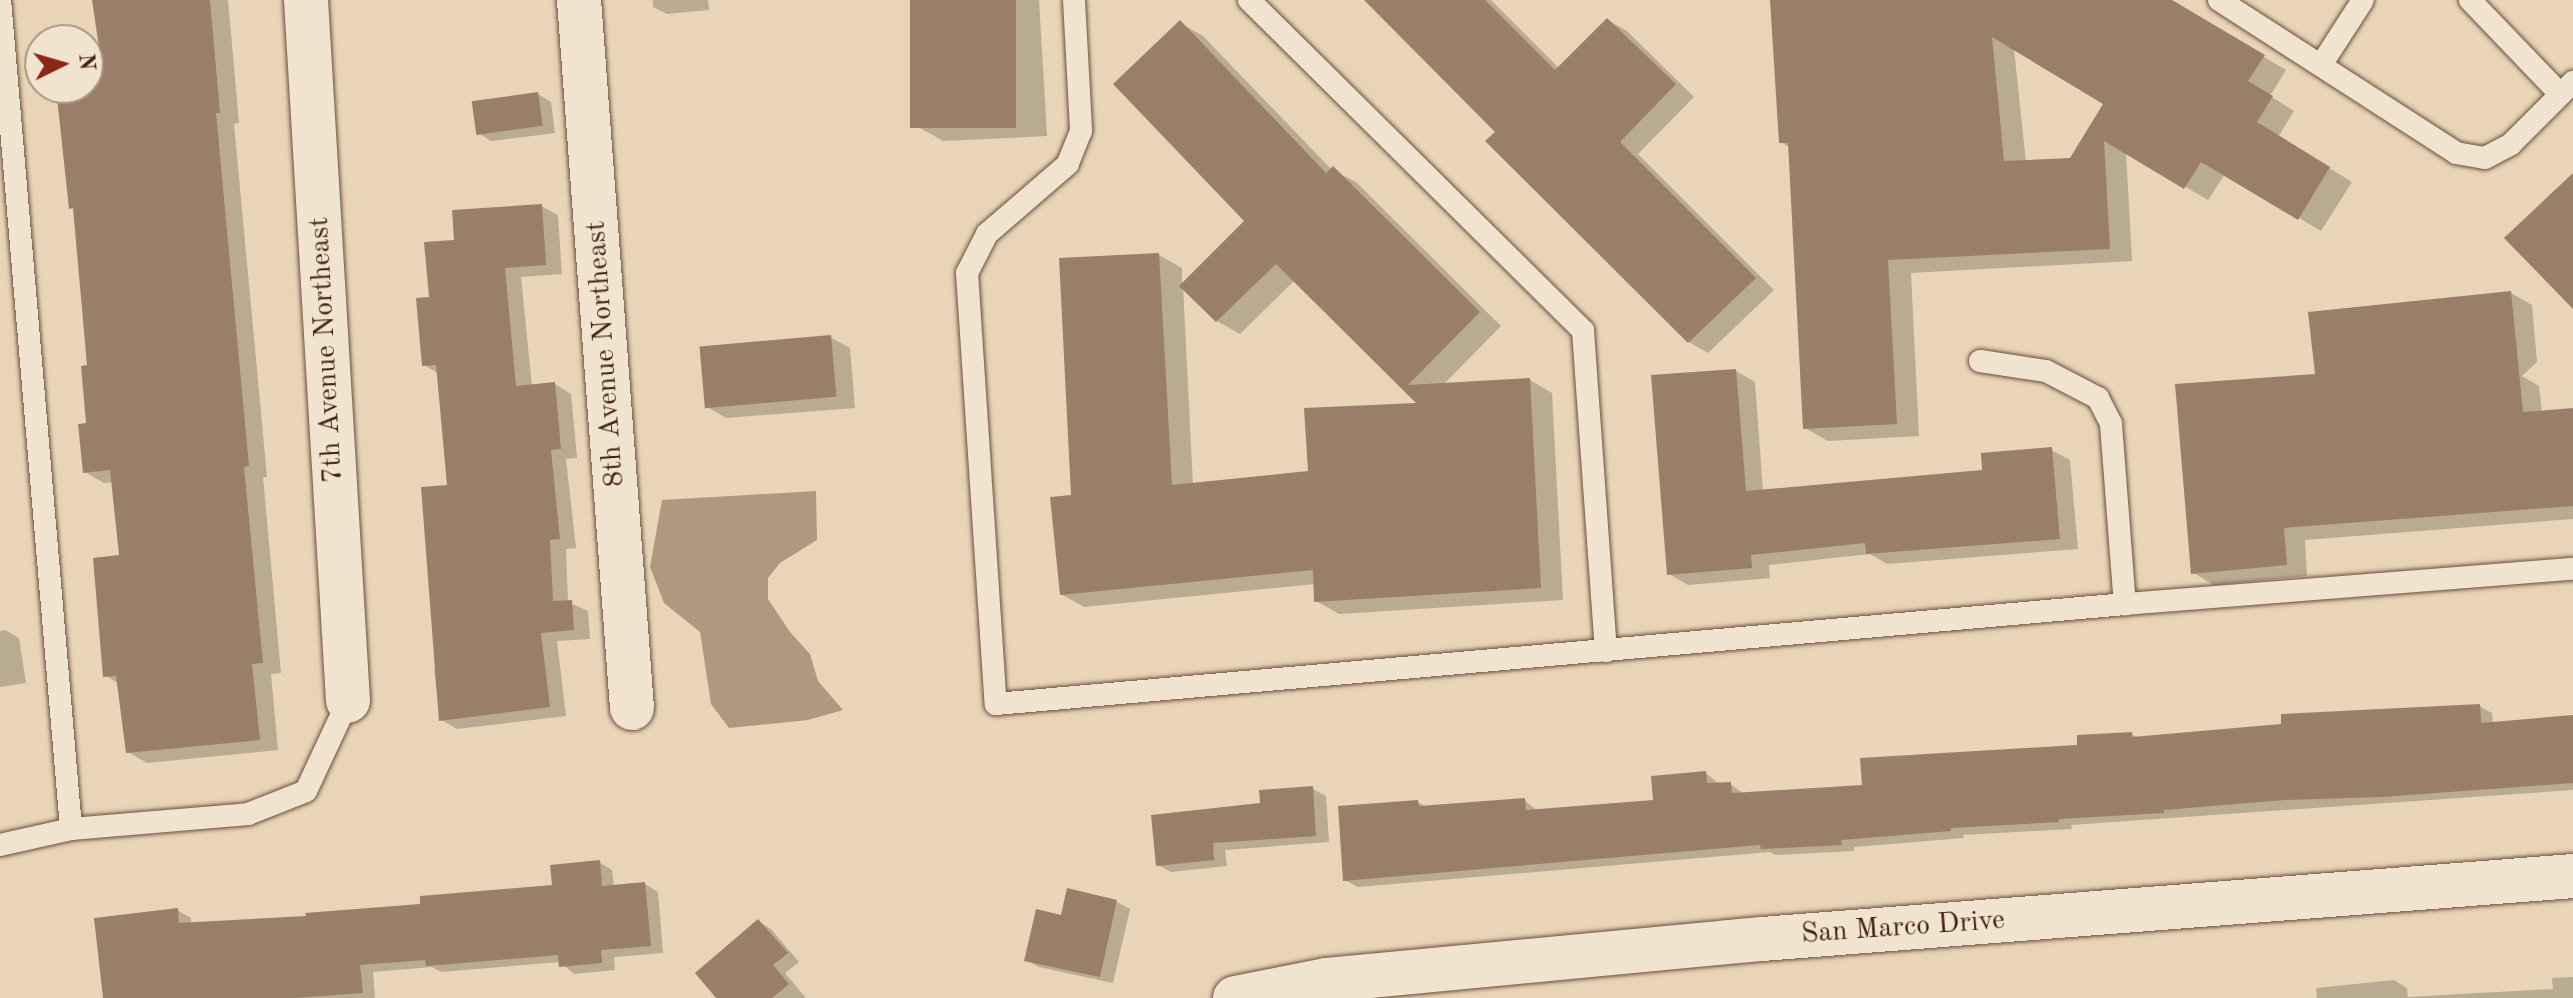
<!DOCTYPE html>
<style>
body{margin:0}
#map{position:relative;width:2573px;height:998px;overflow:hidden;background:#e8d5b7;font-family:"Old Standard TT",serif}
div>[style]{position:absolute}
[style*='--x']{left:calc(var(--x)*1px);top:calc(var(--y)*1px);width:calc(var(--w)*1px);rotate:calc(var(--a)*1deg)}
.water>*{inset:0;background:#b09880}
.shadow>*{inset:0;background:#0003}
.building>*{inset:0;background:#997f69;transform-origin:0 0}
.roads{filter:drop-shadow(0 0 2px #6c4e3d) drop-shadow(0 0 2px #6c4e3d)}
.lane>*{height:22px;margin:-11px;padding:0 11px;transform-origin:11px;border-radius:11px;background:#f0e4d0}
.street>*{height:44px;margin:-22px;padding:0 22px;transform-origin:22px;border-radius:22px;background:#f0e4d0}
span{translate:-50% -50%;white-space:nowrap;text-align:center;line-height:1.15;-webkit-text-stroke:8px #f0e4d0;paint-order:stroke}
.street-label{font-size:28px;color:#432114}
.north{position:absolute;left:24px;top:24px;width:80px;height:80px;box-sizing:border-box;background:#f0e4d0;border:2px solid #ab9685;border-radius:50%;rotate:85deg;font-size:22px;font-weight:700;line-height:32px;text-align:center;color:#432114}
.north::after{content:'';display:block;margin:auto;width:28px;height:36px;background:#8f2418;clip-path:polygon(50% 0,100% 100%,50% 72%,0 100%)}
</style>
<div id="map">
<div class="water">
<div style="clip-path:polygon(816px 491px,817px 540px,780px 563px,768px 578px,768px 599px,790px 632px,810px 654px,818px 681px,843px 710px,808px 720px,729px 728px,711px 704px,700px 632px,664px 603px,650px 567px,662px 500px)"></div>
</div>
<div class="shadow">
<div style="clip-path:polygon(94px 0,228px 0,239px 123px,234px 124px,267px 477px,263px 477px,281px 673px,271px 674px,278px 750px,147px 763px,128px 752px,119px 684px,105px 675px,121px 557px,113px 482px,104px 483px,85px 472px,89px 367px,76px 210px,71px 207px,58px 88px,88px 88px,88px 56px,102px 55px)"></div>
<div style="clip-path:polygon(653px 0,708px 0,709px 10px,667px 14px,653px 7px)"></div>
<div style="clip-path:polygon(912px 0,1039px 0,1047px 136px,943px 141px,918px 127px)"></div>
<div style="clip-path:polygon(1367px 0,1491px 0,1560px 69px,1608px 20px,1627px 31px,1694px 97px,1638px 154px,1774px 290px,1708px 353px,1689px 342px,1498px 132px)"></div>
<div style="clip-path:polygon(evenodd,1772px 0,2169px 0,2286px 70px,2270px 96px,2294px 111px,2278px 137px,2352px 182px,2321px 231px,2225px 174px,2208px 200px,2126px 152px,2132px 261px,1911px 273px,1919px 436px,1828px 441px,1805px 428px,1790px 148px,1781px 142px,1772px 0,2014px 49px,2105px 104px,2072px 160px,2026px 162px,2014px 49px)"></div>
<div style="clip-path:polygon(evenodd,1180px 23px,1203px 36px,1332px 170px,1356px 182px,1501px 326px,1443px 385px,1530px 380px,1552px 393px,1563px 600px,1339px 614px,1316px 601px,1316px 584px,1084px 607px,1061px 594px,1073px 497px,1159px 255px,1182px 268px,1182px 285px,1247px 221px,1180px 23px,1295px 280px,1420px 404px,1310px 473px,1193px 485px,1183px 286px,1217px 321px,1240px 334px,1295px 280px)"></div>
<div style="clip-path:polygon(538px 94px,551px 102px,555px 133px,491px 141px,478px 133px)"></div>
<div style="clip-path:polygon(541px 206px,558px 215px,562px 274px,521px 277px,532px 387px,555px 384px,571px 394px,577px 458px,566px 459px,576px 548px,566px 549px,568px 602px,588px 611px,590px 639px,557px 641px,566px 716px,457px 729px,440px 719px,434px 669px,437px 668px,450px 486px,439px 374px,424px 365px,431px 299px,457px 242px)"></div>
<div style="clip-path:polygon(2511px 293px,2532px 305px,2537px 362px,2522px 376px,2539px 386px,2542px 412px,2573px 410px,2573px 519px,2305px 540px,2307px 576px,2214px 585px,2192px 572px,2317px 375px)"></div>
<div style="clip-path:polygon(830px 337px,850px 348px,855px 408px,726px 418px,707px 407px)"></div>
<div style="clip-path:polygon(1736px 371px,1755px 382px,1763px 491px,1984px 472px,2051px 450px,2070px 460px,2078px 549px,1887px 564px,1870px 554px,1769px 565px,1770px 578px,1688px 585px,1669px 574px)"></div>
<div style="clip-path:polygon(5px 630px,19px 638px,26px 683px,0 687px,0 631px)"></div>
<div style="clip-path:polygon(2479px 706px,2492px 713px,2493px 724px,2573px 717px,2573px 790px,2071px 825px,2072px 829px,1963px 835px,1964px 838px,1854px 847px,1854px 851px,1776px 855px,1770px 852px,1358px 887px,1345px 880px,1418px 802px,1428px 808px,1524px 800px,1538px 811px,1656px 802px,1706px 773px,1719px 784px,1730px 784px,1744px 794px,1864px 787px,2131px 734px,2139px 738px)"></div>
<div style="clip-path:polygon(1313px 789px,1326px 796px,1329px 842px,1225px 850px,1227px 866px,1171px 872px,1158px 865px,1262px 805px)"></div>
<div style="clip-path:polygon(599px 862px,612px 870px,614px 887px,645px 884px,658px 892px,663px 953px,614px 957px,615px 970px,574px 974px,560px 962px,441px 972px,432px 967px,373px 972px,375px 998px,105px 998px,177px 910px,191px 918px,191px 924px,308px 918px,423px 906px,554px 887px)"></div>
<div style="clip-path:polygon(1117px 902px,1130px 909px,1113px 983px,1039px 967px,1026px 960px,1062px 917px)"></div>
<div style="clip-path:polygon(758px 921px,771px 929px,799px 962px,785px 973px,806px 998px,718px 998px)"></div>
<div style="clip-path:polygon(2573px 977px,2573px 998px,2317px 998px,2316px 988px,2394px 980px,2407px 988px,2408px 997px,2553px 989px,2552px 978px)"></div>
</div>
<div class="building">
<div style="clip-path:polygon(92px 0,210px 0,220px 113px,216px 113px,249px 466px,244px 467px,263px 663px,252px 664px,260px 740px,126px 753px,116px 676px,103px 677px,93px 558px,119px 555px,110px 470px,83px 473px,78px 424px,86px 423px,81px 366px,87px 365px,73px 208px,69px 209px,56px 88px,88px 88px,88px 54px,100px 54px)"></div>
<div style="left:910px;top:0;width:106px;height:128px"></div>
<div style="clip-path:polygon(1364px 0,1485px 0,1555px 70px,1607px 18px,1676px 84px,1620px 142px,1756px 278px,1688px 343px,1485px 141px,1495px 132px)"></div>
<div style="clip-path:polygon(evenodd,1770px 0,2172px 0,2265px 55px,2248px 81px,2273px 96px,2257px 122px,2330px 167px,2298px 220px,2201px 162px,2184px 189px,2104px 141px,2110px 249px,1888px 260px,1897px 424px,1803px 429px,1788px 143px,1779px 143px,1770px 0,1992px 37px,2103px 104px,2070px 158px,2004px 161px,1992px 37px)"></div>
<div style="clip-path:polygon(1180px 20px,1326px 173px,1333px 166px,1480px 312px,1408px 385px,1530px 378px,1541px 588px,1314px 602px,1313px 570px,1060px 595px,1050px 497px,1071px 495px,1059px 258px,1159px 253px,1172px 485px,1308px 471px,1304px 408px,1416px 403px,1276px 264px,1216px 322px,1179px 286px,1244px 221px,1113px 84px)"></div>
<div style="left:538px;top:92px;width:34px;height:67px;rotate:82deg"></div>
<div style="clip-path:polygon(2573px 173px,2573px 309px,2504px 238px)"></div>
<div style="clip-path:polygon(542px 204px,546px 265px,505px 268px,516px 386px,555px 382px,561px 449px,551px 450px,560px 539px,550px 540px,553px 601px,572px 600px,574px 630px,541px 633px,550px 707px,439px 721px,421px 487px,447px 485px,436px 365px,422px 366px,416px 298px,429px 297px,424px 242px,454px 240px,452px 210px)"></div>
<div style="clip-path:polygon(2511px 291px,2523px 412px,2573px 408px,2573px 506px,2284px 528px,2287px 565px,2191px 574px,2175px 384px,2315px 374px,2308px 312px)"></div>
<div style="left:831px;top:335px;width:62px;height:132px;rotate:85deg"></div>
<div style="clip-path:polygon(1736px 369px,1746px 491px,1982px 470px,1981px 453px,2052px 447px,2060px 539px,1866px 554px,1865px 543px,1751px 555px,1752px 568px,1667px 575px,1651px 375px)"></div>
<div style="clip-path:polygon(2480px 704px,2481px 723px,2573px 715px,2573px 783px,2382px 797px,2285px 800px,2164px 810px,2164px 813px,2059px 819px,2059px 822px,1951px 828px,1951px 831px,1841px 840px,1842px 845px,1761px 849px,1760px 845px,1343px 881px,1338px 806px,1418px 800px,1419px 806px,1525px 798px,1526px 810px,1653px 800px,1651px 776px,1706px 771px,1707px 783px,1731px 782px,1732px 793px,1862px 785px,1860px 758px,2077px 745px,2077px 735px,2132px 732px,2132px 737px,2281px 724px,2281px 714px)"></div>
<div style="clip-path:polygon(1313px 786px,1316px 836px,1213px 843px,1214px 860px,1156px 866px,1151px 815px,1260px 803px,1259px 790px)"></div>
<div style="clip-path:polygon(600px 860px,602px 886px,645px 882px,651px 946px,601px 950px,602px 963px,559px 967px,558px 955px,426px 966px,425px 960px,360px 965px,363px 993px,294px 998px,103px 998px,94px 918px,178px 908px,179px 923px,306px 916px,305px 913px,420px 904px,420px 896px,552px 885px,550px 865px)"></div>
<div style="clip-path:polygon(1067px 888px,1117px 900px,1100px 977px,1024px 961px,1036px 909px,1061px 915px)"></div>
<div style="clip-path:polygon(758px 919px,788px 953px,773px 965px,789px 984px,772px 998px,716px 998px,695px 973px)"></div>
</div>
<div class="roads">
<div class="lane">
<div style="--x:0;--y:0;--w:832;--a:85.1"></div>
<div style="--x:71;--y:829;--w:178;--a:-4.8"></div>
<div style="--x:248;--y:814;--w:62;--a:-21.6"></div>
<div style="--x:306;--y:791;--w:99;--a:-65"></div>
<div style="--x:1074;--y:0;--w:131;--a:86.9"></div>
<div style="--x:1081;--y:131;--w:35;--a:112"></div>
<div style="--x:1068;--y:164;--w:107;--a:139.2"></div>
<div style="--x:987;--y:234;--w:44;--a:117.1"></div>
<div style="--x:967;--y:273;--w:432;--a:86.2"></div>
<div style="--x:996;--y:704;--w:1133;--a:-5.06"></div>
<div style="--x:2125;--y:604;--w:449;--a:-4.5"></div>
<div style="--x:1249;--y:0;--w:470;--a:44.7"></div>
<div style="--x:1583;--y:331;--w:321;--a:85.9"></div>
<div style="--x:2219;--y:0;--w:282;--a:32.8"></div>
<div style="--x:2456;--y:153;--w:29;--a:10"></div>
<div style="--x:2485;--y:158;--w:30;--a:-28"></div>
<div style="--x:2511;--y:144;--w:88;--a:-45"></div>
<div style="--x:2470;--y:0;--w:130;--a:46.2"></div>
<div style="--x:2321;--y:65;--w:77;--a:-57.1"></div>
<div style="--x:1980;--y:361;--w:67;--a:8.6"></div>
<div style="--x:2046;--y:371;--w:59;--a:27.4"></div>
<div style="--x:2098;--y:398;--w:29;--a:63"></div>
<div style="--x:2111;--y:424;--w:181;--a:85.6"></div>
<div style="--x:0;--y:845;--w:73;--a:-12.7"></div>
</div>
<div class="street">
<div style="--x:306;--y:0;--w:702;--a:86.57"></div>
<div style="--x:579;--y:0;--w:710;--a:85.72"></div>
<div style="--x:1235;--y:998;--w:94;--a:-11.1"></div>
<div style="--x:1327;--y:980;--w:437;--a:-5.4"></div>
<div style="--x:1762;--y:939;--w:813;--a:-4.44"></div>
</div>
</div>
<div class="street-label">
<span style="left:327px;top:350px;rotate:-93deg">7th Avenue Northeast</span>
<span style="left:606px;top:354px;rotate:-94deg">8th Avenue Northeast</span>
<span style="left:1903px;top:928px;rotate:-4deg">San Marco Drive</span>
</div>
<div class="north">N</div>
</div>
